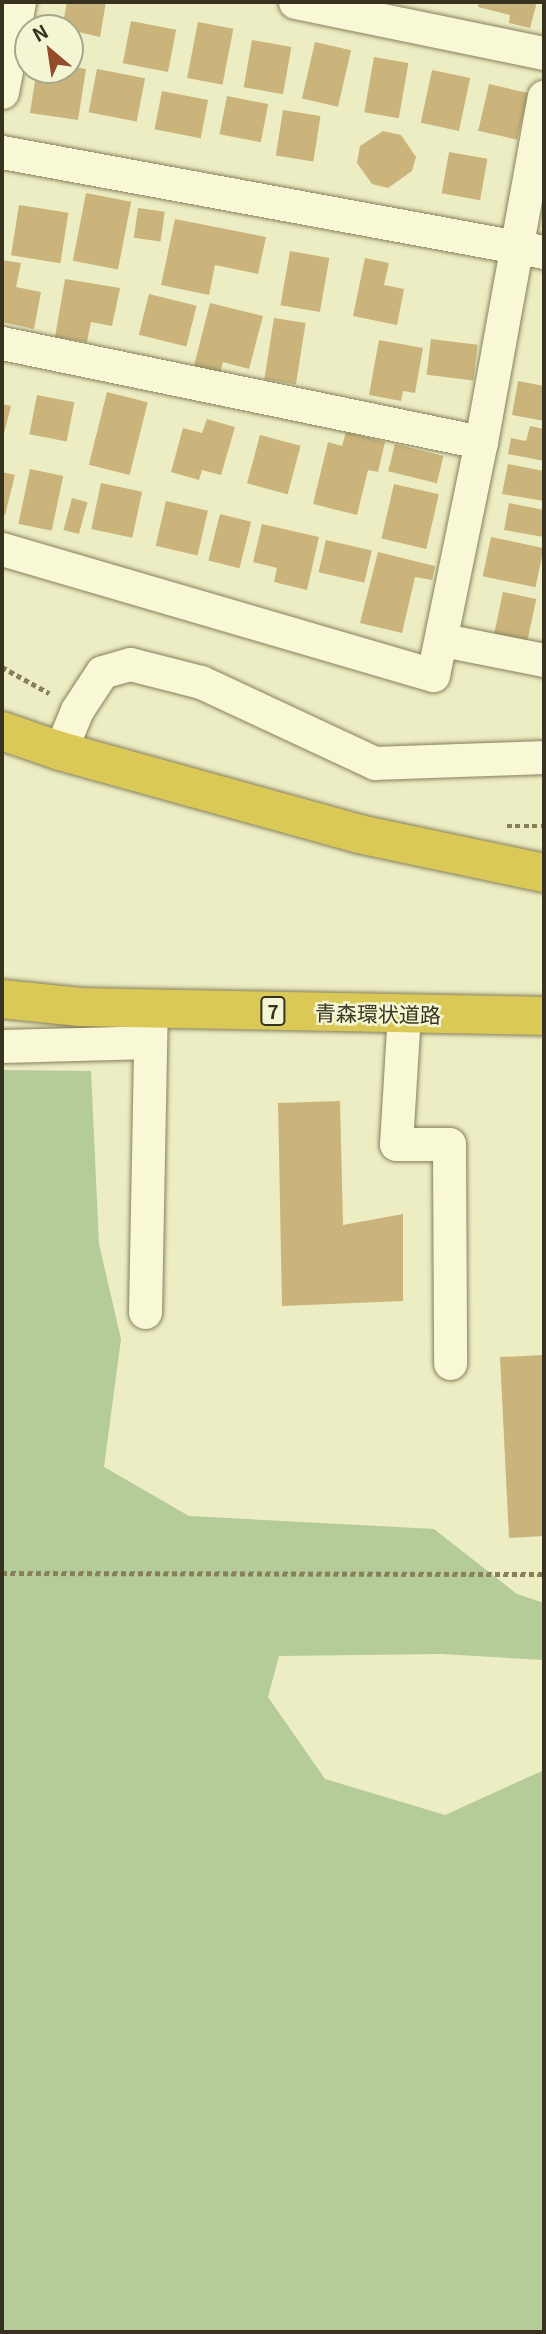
<!DOCTYPE html>
<meta charset="utf-8">
<style>
body{margin:0}
#map{position:relative;width:546px;height:2334px;overflow:hidden;background:#ededc4;font-family:Georgia,"Noto Sans JP",serif}
div>[style]{position:absolute}
[style*='--x']{left:calc(var(--x)*1px);top:calc(var(--y)*1px);width:calc(var(--w)*1px);rotate:calc(var(--a)*1deg)}
.green>*{inset:0;background:#b5cb98}
.building>*{inset:0;background:#cab47b;transform-origin:0 0}
.path>*{height:4.5px;margin-top:-2.25px;transform-origin:0;background:repeating-linear-gradient(90deg,#87805b 0 5px,transparent 0 8.5px)}
.roads{filter:drop-shadow(0 0 2px #87805b) drop-shadow(0 0 2px #87805b)}
.minor>*{height:33px;margin:-16.5px;padding:0 16.5px;transform-origin:16.5px;border-radius:16.5px;background:#f8f8d7}
.highway>*{height:38px;margin:-19px;padding:0 19px;transform-origin:19px;border-radius:19px;background:#dac957}
span{translate:-50% -50%;white-space:nowrap;text-align:center;line-height:1.15;-webkit-text-stroke:5px #f4f5d3;paint-order:stroke}
.shield-label span{padding:2px 5px;background:#f4f5d3;border:2px solid;border-radius:5px;-webkit-text-stroke-width:0}
.shield-label{font-size:19px;color:#37321f;font-weight:700}
.street-label{font-size:21px;color:#37321f}
.frame{position:absolute;inset:0;border:4px solid #37321f;pointer-events:none}
.north{position:absolute;left:14px;top:14px;width:70px;height:70px;box-sizing:border-box;background:#f4f5d3;border:2px solid #a8a78b;border-radius:50%;rotate:331deg;font-size:19px;font-weight:700;line-height:28px;text-align:center;color:#37321f}
.north::after{content:'';display:block;margin:auto;width:24px;height:32px;background:#944c2d;clip-path:polygon(50% 0,100% 100%,50% 72%,0 100%)}
</style>
<div id="map">
<div class="green">
<div style="clip-path:polygon(2px 1070px,91px 1071px,99px 1244px,121px 1339px,104px 1467px,189px 1516px,434px 1529px,517px 1594px,544px 1603px,544px 1660px,441px 1654px,279px 1656px,268px 1697px,325px 1779px,445px 1815px,544px 1770px,544px 2332px,2px 2332px)"></div>
</div>
<div class="building">
<div style="clip-path:polygon(67px 2px,106px 2px,100px 37px,62px 28px)"></div>
<div style="clip-path:polygon(479px 2px,537px 2px,530px 28px,509px 23px,510px 15px,478px 7px)"></div>
<div style="left:131px;top:21px;width:46px;height:43px;rotate:11deg"></div>
<div style="left:198px;top:22px;width:36px;height:57px;rotate:11deg"></div>
<div style="left:252px;top:40px;width:40px;height:48px;rotate:10deg"></div>
<div style="left:315px;top:42px;width:37px;height:58px;rotate:13deg"></div>
<div style="left:374px;top:57px;width:35px;height:56px;rotate:10deg"></div>
<div style="clip-path:polygon(70px 66px,86px 69px,78px 120px,30px 113px,36px 74px,51px 76px,52px 70px,70px 70px)"></div>
<div style="left:97px;top:69px;width:49px;height:44px;rotate:11deg"></div>
<div style="left:432px;top:70px;width:39px;height:54px;rotate:12deg"></div>
<div style="left:489px;top:84px;width:40px;height:48px;rotate:13deg"></div>
<div style="left:162px;top:91px;width:47px;height:39px;rotate:11deg"></div>
<div style="left:227px;top:96px;width:42px;height:39px;rotate:11deg"></div>
<div style="left:283px;top:110px;width:38px;height:46px;rotate:9deg"></div>
<div style="clip-path:polygon(383px 131px,401px 135px,416px 157px,412px 171px,388px 188px,372px 184px,357px 163px,360px 146px)"></div>
<div style="left:449px;top:152px;width:39px;height:42px;rotate:10deg"></div>
<div style="left:86px;top:193px;width:46px;height:69px;rotate:11deg"></div>
<div style="left:19px;top:205px;width:50px;height:51px;rotate:9deg"></div>
<div style="left:138px;top:208px;width:27px;height:30px;rotate:8deg"></div>
<div style="clip-path:polygon(175px 219px,266px 237px,258px 274px,215px 265px,209px 295px,161px 285px)"></div>
<div style="left:290px;top:251px;width:40px;height:55px;rotate:10deg"></div>
<div style="clip-path:polygon(365px 258px,389px 263px,384px 285px,404px 289px,397px 325px,353px 316px)"></div>
<div style="clip-path:polygon(2px 260px,21px 263px,16px 287px,41px 292px,34px 329px,2px 322px)"></div>
<div style="clip-path:polygon(65px 279px,120px 288px,112px 326px,91px 322px,87px 342px,55px 337px)"></div>
<div style="left:149px;top:294px;width:49px;height:42px;rotate:14deg"></div>
<div style="clip-path:polygon(210px 303px,263px 316px,249px 369px,223px 362px,220px 373px,194px 366px)"></div>
<div style="left:274px;top:318px;width:32px;height:62px;rotate:9deg"></div>
<div style="left:431px;top:339px;width:47px;height:36px;rotate:7deg"></div>
<div style="clip-path:polygon(379px 340px,423px 348px,415px 393px,403px 391px,401px 401px,369px 395px)"></div>
<div style="clip-path:polygon(518px 381px,544px 386px,544px 421px,512px 415px)"></div>
<div style="left:107px;top:392px;width:42px;height:75px;rotate:14deg"></div>
<div style="left:37px;top:395px;width:38px;height:40px;rotate:11deg"></div>
<div style="clip-path:polygon(2px 404px,11px 406px,3px 437px,2px 437px)"></div>
<div style="clip-path:polygon(207px 419px,235px 427px,221px 475px,202px 470px,199px 480px,171px 472px,183px 428px,202px 433px)"></div>
<div style="clip-path:polygon(530px 426px,544px 429px,544px 461px,508px 454px,511px 438px,526px 441px)"></div>
<div style="clip-path:polygon(346px 432px,385px 442px,378px 472px,368px 470px,357px 515px,313px 504px,328px 442px,342px 446px)"></div>
<div style="left:260px;top:435px;width:42px;height:50px;rotate:15deg"></div>
<div style="left:395px;top:444px;width:50px;height:28px;rotate:14deg"></div>
<div style="clip-path:polygon(508px 464px,544px 471px,544px 501px,502px 494px)"></div>
<div style="left:30px;top:469px;width:34px;height:56px;rotate:12deg"></div>
<div style="clip-path:polygon(2px 472px,15px 475px,5px 515px,2px 514px)"></div>
<div style="left:101px;top:483px;width:42px;height:47px;rotate:12deg"></div>
<div style="left:394px;top:484px;width:46px;height:56px;rotate:13deg"></div>
<div style="left:72px;top:498px;width:16px;height:33px;rotate:15deg"></div>
<div style="left:166px;top:501px;width:43px;height:46px;rotate:13deg"></div>
<div style="clip-path:polygon(509px 503px,544px 510px,544px 537px,504px 530px)"></div>
<div style="left:220px;top:514px;width:32px;height:48px;rotate:14deg"></div>
<div style="clip-path:polygon(262px 524px,319px 537px,307px 590px,274px 582px,277px 568px,253px 562px)"></div>
<div style="left:491px;top:537px;width:54px;height:40px;rotate:12deg"></div>
<div style="left:326px;top:540px;width:47px;height:33px;rotate:13deg"></div>
<div style="clip-path:polygon(378px 552px,435px 566px,432px 580px,415px 577px,402px 633px,360px 623px)"></div>
<div style="left:503px;top:592px;width:34px;height:49px;rotate:12deg"></div>
<div style="clip-path:polygon(340px 1101px,343px 1225px,403px 1214px,403px 1301px,282px 1306px,278px 1103px)"></div>
<div style="clip-path:polygon(544px 1355px,544px 1536px,509px 1538px,500px 1357px)"></div>
</div>
<div class="path">
<div style="--x:2;--y:667;--w:54;--a:29"></div>
<div style="--x:507;--y:826;--w:37;--a:0"></div>
<div style="--x:2;--y:1573;--w:542;--a:0.11"></div>
</div>
<div class="roads">
<div class="minor">
<div style="--x:295;--y:2;--w:254;--a:11.6"></div>
<div style="--x:2;--y:92;--w:92;--a:-79.3"></div>
<div style="--x:2;--y:152;--w:551;--a:10.45"></div>
<div style="--x:2;--y:343;--w:489;--a:11.7"></div>
<div style="--x:2;--y:549;--w:449;--a:16.3"></div>
<div style="--x:433;--y:675;--w:238;--a:-78.4"></div>
<div style="--x:481;--y:442;--w:351;--a:-79.7"></div>
<div style="--x:443;--y:640;--w:103;--a:11.2"></div>
<div style="--x:60;--y:751;--w:44;--a:-67.5"></div>
<div style="--x:77;--y:710;--w:45;--a:-56.7"></div>
<div style="--x:102;--y:672;--w:29;--a:-16"></div>
<div style="--x:130;--y:664;--w:73;--a:14.2"></div>
<div style="--x:201;--y:682;--w:192;--a:25"></div>
<div style="--x:375;--y:763;--w:169;--a:-2"></div>
<div style="--x:404;--y:1013;--w:131;--a:93.5"></div>
<div style="--x:396;--y:1144;--w:53;--a:0"></div>
<div style="--x:449;--y:1144;--w:219;--a:89.7"></div>
<div style="--x:2;--y:1046;--w:148;--a:-1.5"></div>
<div style="--x:145;--y:1312;--w:304;--a:-88.9"></div>
</div>
<div class="highway">
<div style="--x:2;--y:731;--w:61;--a:19"></div>
<div style="--x:60;--y:751;--w:310;--a:15.5"></div>
<div style="--x:359;--y:834;--w:189;--a:11.9"></div>
<div style="--x:2;--y:999;--w:78;--a:5.9"></div>
<div style="--x:80;--y:1007;--w:464;--a:1.1"></div>
</div>
</div>
<div class="shield-label">
<span style="left:273px;top:1011px">7</span>
</div>
<div class="street-label">
<span style="left:378px;top:1013px;rotate:1deg">青森環状道路</span>
</div>
<div class="frame"></div>
<div class="north">N</div>
</div>
